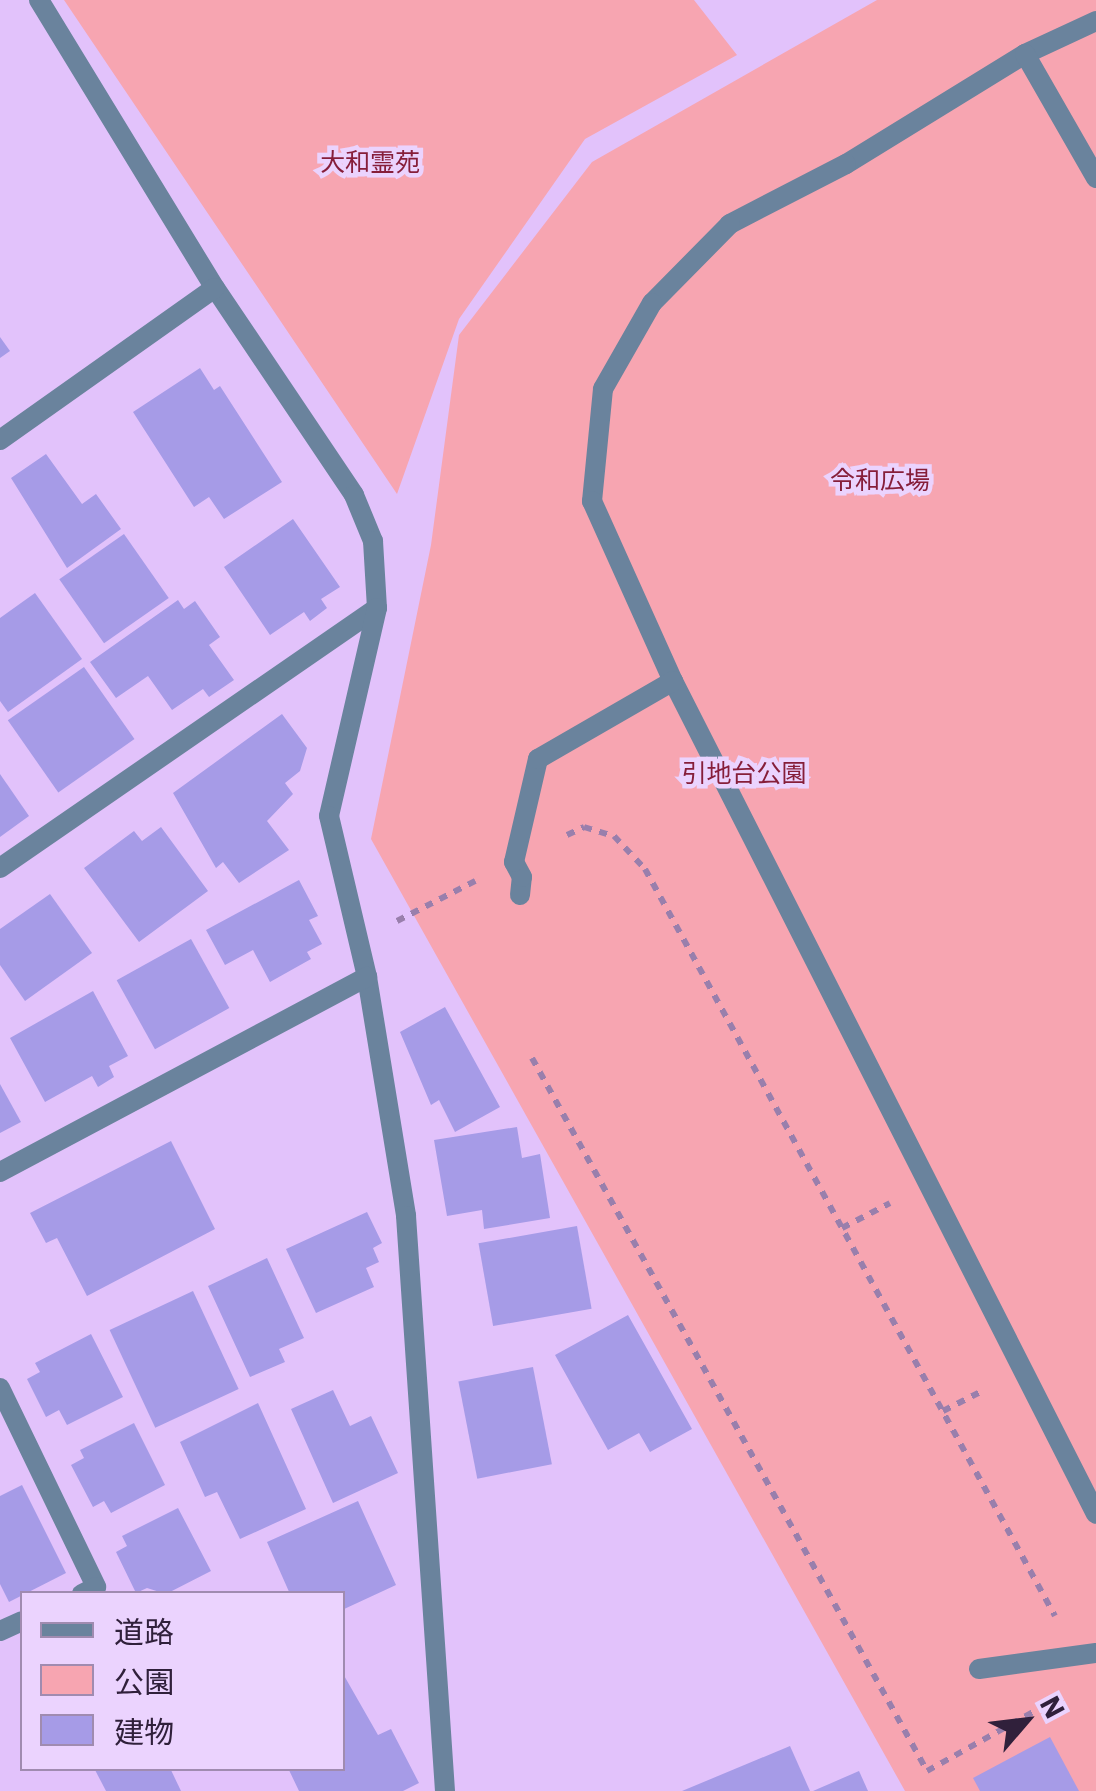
<!DOCTYPE html>
<meta charset="utf-8">
<style>
body{margin:0}
#map{position:relative;width:1096px;height:1791px;overflow:hidden;background:#e2c2fb;font-family:"IBM Plex Sans","Noto Sans JP",sans-serif}
div>[style]{position:absolute}
[style*='--x']{left:calc(var(--x)*1px);top:calc(var(--y)*1px);width:calc(var(--w)*1px);rotate:calc(var(--a)*1deg)}
.green>*{inset:0;background:#f7a5b1}
.building>*{inset:0;background:#a69be7;transform-origin:0 0}
.path>*{height:6px;margin-top:-3px;transform-origin:0;background:repeating-linear-gradient(90deg,#997fac 0 8px,transparent 0 16px)}
.lane>*{height:20px;margin:-10px;padding:0 10px;transform-origin:10px;border-radius:10px;background:#6a839d}
.street>*{height:20px;margin:-10px;padding:0 10px;transform-origin:10px;border-radius:10px;background:#6a839d}
span{translate:-50% -50%;white-space:nowrap;text-align:center;line-height:1.15;-webkit-text-stroke:9px #ebd3fe;paint-order:stroke}
.park-label{font-size:25px;color:#861e3a}
.legend{position:absolute;left:20px;top:1591px;width:325px;height:180px;box-sizing:border-box;background:#ebd3fe;border:2px solid #a08bb0;margin:0;padding:12px 18px;list-style:none;font-size:30px;color:#30203b}
.legend li{display:flex;align-items:center;gap:20px;height:50px}
.legend b{width:50px;border:2px solid #a08bb0}
.north{position:absolute;left:976px;top:1671px;width:100px;height:100px;-webkit-text-stroke:8px #ebd3fe;paint-order:stroke;rotate:62deg;font-size:28px;font-weight:700;line-height:40px;text-align:center;color:#30203b}
.north::after{content:'';display:block;margin:auto;width:35px;height:45px;background:#30203b;clip-path:polygon(50% 0,100% 100%,50% 72%,0 100%)}
</style>
<div id="map">
<div class="green">
<div style="clip-path:polygon(64px 0,694px 0,737px 55px,585px 139px,459px 319px,397px 494px)"></div>
<div style="clip-path:polygon(877px 0,1096px 0,1096px 1791px,905px 1791px,371px 839px,431px 545px,459px 335px,592px 162px)"></div>
</div>
<div class="building">
<div style="clip-path:polygon(0 337px,10px 351px,0 358px)"></div>
<div style="clip-path:polygon(200px 368px,214px 390px,220px 386px,282px 482px,224px 519px,209px 497px,194px 507px,133px 412px)"></div>
<div style="clip-path:polygon(46px 454px,82px 504px,96px 494px,121px 529px,67px 568px,11px 478px)"></div>
<div style="clip-path:polygon(293px 519px,340px 587px,321px 599px,327px 608px,310px 621px,304px 612px,270px 635px,224px 567px)"></div>
<div style="left:124px;top:534px;width:78px;height:79px;rotate:55deg"></div>
<div style="clip-path:polygon(35px 593px,82px 659px,8px 712px,0 701px,0 618px)"></div>
<div style="clip-path:polygon(178px 600px,184px 609px,195px 601px,220px 637px,209px 645px,234px 680px,209px 697px,203px 689px,172px 710px,148px 676px,116px 698px,90px 662px)"></div>
<div style="left:84px;top:667px;width:88px;height:93px;rotate:55deg"></div>
<div style="clip-path:polygon(282px 714px,307px 748px,300px 771px,285px 783px,293px 794px,267px 821px,289px 850px,239px 883px,223px 862px,216px 868px,173px 793px)"></div>
<div style="clip-path:polygon(0 774px,29px 816px,0 837px)"></div>
<div style="clip-path:polygon(161px 827px,208px 891px,139px 942px,84px 868px,134px 831px,142px 841px)"></div>
<div style="clip-path:polygon(299px 880px,318px 916px,309px 920px,322px 944px,307px 952px,311px 959px,270px 982px,253px 950px,225px 965px,206px 930px)"></div>
<div style="clip-path:polygon(50px 894px,92px 953px,25px 1001px,0 965px,0 929px)"></div>
<div style="left:191px;top:939px;width:79px;height:85px;rotate:61deg"></div>
<div style="clip-path:polygon(93px 991px,128px 1056px,109px 1066px,114px 1077px,98px 1087px,92px 1076px,45px 1102px,10px 1038px)"></div>
<div style="clip-path:polygon(445px 1007px,500px 1107px,455px 1132px,439px 1100px,431px 1105px,400px 1032px)"></div>
<div style="clip-path:polygon(0 1084px,21px 1122px,0 1133px)"></div>
<div style="clip-path:polygon(517px 1127px,522px 1158px,540px 1154px,550px 1218px,484px 1229px,482px 1210px,447px 1216px,434px 1140px)"></div>
<div style="clip-path:polygon(171px 1141px,215px 1229px,87px 1296px,57px 1238px,46px 1243px,30px 1213px)"></div>
<div style="clip-path:polygon(367px 1212px,382px 1243px,373px 1248px,379px 1262px,366px 1268px,374px 1287px,316px 1313px,286px 1249px)"></div>
<div style="left:577px;top:1226px;width:84px;height:100px;rotate:80deg"></div>
<div style="clip-path:polygon(267px 1258px,304px 1338px,279px 1349px,285px 1362px,250px 1377px,208px 1286px)"></div>
<div style="left:193px;top:1291px;width:108px;height:92px;rotate:65deg"></div>
<div style="clip-path:polygon(628px 1315px,692px 1429px,650px 1452px,639px 1433px,608px 1450px,555px 1355px)"></div>
<div style="clip-path:polygon(91px 1334px,123px 1397px,67px 1425px,59px 1410px,46px 1417px,27px 1379px,40px 1372px,35px 1363px)"></div>
<div style="left:533px;top:1367px;width:99px;height:76px;rotate:79deg"></div>
<div style="clip-path:polygon(333px 1390px,350px 1426px,371px 1416px,398px 1473px,333px 1503px,291px 1409px)"></div>
<div style="clip-path:polygon(258px 1403px,306px 1509px,240px 1539px,217px 1492px,205px 1497px,180px 1442px)"></div>
<div style="clip-path:polygon(134px 1423px,165px 1485px,111px 1513px,104px 1501px,93px 1507px,71px 1465px,84px 1458px,80px 1450px)"></div>
<div style="clip-path:polygon(22px 1485px,66px 1573px,9px 1602px,0 1584px,0 1496px)"></div>
<div style="clip-path:polygon(358px 1501px,396px 1585px,342px 1610px,342px 1594px,290px 1594px,267px 1542px)"></div>
<div style="clip-path:polygon(178px 1508px,211px 1571px,166px 1594px,147px 1588px,136px 1593px,116px 1552px,127px 1546px,122px 1536px)"></div>
<div style="clip-path:polygon(342px 1672px,378px 1735px,391px 1729px,419px 1783px,403px 1791px,299px 1791px,288px 1768px,342px 1768px)"></div>
<div style="clip-path:polygon(1050px 1737px,1079px 1791px,980px 1791px,973px 1778px)"></div>
<div style="clip-path:polygon(790px 1746px,810px 1791px,682px 1791px)"></div>
<div style="clip-path:polygon(94px 1768px,170px 1768px,181px 1791px,106px 1791px)"></div>
<div style="clip-path:polygon(859px 1771px,868px 1791px,813px 1791px)"></div>
</div>
<div class="path">
<div style="--x:567;--y:835;--w:19;--a:-25"></div>
<div style="--x:584;--y:827;--w:31;--a:17"></div>
<div style="--x:614;--y:836;--w:45;--a:46.8"></div>
<div style="--x:645;--y:869;--w:852;--a:61.24"></div>
<div style="--x:397;--y:921;--w:88;--a:-27.1"></div>
<div style="--x:532;--y:1058;--w:815;--a:61.01"></div>
<div style="--x:927;--y:1771;--w:129;--a:-29.1"></div>
<div style="--x:842;--y:1228;--w:54;--a:-27.5"></div>
<div style="--x:943;--y:1411;--w:44;--a:-27.1"></div>
</div>
<div class="lane">
<div style="--x:0;--y:868;--w:458;--a:-34.6"></div>
<div style="--x:0;--y:1388;--w:221;--a:64.2"></div>
<div style="--x:96;--y:1587;--w:16;--a:153"></div>
<div style="--x:0;--y:1631;--w:24;--a:-24"></div>
</div>
<div class="street">
<div style="--x:39;--y:0;--w:338;--a:58.6"></div>
<div style="--x:215;--y:288;--w:249;--a:56.1"></div>
<div style="--x:354;--y:495;--w:50;--a:67.6"></div>
<div style="--x:373;--y:541;--w:67;--a:86.6"></div>
<div style="--x:377;--y:608;--w:213;--a:103"></div>
<div style="--x:329;--y:816;--w:165;--a:76.7"></div>
<div style="--x:367;--y:977;--w:242;--a:80.7"></div>
<div style="--x:406;--y:1216;--w:576;--a:86.12"></div>
<div style="--x:1096;--y:21;--w:78;--a:155.1"></div>
<div style="--x:1025;--y:54;--w:210;--a:148.4"></div>
<div style="--x:846;--y:164;--w:131;--a:152.7"></div>
<div style="--x:730;--y:224;--w:111;--a:134.6"></div>
<div style="--x:652;--y:303;--w:99;--a:119.7"></div>
<div style="--x:603;--y:389;--w:113;--a:95.6"></div>
<div style="--x:592;--y:501;--w:197;--a:65.8"></div>
<div style="--x:673;--y:681;--w:934;--a:63.08"></div>
<div style="--x:1025;--y:54;--w:143;--a:60.2"></div>
<div style="--x:0;--y:440;--w:263;--a:-35.3"></div>
<div style="--x:520;--y:895;--w:18;--a:-84"></div>
<div style="--x:522;--y:877;--w:17;--a:-118"></div>
<div style="--x:514;--y:862;--w:106;--a:-76.9"></div>
<div style="--x:538;--y:759;--w:156;--a:-30"></div>
<div style="--x:0;--y:1172;--w:416;--a:-28"></div>
<div style="--x:979;--y:1669;--w:118;--a:-7.8"></div>
</div>
<div class="park-label">
<span style="left:370px;top:162px">大和霊苑</span>
<span style="left:880px;top:480px">令和広場</span>
<span style="left:744px;top:773px">引地台公園</span>
</div>
<ul class="legend">
<li><b style="height:12px;background:#6a839d"></b>道路</li>
<li><b style="height:28px;background:#f7a5b1"></b>公園</li>
<li><b style="height:28px;background:#a69be7"></b>建物</li>
</ul>
<div class="north">N</div>
</div>
